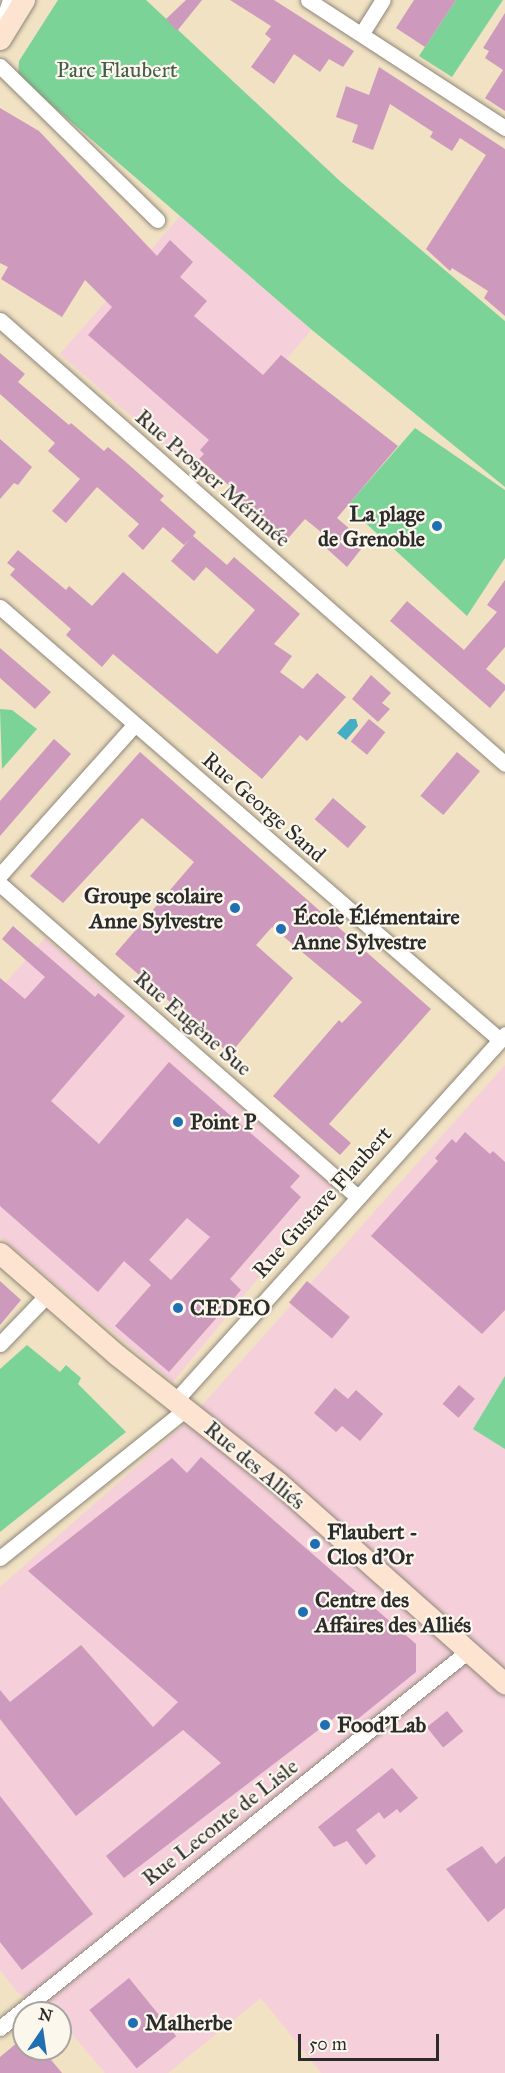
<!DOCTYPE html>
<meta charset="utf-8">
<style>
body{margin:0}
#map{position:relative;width:505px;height:2073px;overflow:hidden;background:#f1e2c4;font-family:"IM FELL Great Primer",serif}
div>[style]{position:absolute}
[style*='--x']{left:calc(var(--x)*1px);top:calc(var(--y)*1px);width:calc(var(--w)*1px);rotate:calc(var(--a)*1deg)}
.built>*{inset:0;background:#f5cfda;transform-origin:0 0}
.green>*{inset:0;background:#7cd398}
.water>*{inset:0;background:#45adc4}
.building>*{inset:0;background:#cd99bc;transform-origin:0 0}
.roads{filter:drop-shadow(0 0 2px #8e8678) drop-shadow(0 0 2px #8e8678)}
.street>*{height:15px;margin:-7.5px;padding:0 7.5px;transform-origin:7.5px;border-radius:7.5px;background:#fff}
.secondary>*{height:21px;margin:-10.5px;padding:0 10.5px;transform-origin:10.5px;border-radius:10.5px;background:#fde4d1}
.dots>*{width:16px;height:16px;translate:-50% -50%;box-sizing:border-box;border:3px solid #fbf7ec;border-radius:50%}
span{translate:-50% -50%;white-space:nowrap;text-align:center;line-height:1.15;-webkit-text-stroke:4.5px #fbf7ec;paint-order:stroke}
.park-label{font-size:22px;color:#435d4c}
.street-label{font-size:22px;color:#2b2b2b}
.poi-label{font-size:22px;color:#2b2b2b;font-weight:700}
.right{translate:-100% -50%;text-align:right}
.left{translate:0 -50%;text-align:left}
.north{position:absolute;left:12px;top:2001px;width:60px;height:60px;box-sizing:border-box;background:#fbf7ec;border:2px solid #a8a59f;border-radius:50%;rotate:13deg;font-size:16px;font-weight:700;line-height:24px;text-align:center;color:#2b2b2b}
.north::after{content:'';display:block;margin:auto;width:21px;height:27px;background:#1f6fb2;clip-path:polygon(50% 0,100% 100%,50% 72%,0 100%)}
.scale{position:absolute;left:298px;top:2034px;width:141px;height:27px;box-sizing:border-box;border:3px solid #2b2b2b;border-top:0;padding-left:8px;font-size:18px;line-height:21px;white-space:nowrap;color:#2b2b2b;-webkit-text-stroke:4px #fbf7ec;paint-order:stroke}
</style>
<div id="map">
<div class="built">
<div style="left:180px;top:216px;width:174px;height:183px;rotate:41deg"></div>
<div style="clip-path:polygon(45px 938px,333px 1187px,173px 1382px,0 1237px,0 989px)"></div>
<div style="clip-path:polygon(505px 1065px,505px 2073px,321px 2073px,261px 1998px,168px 2073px,105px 2073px,60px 2020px,60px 2013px,18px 1993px,0 1970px,0 1587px,187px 1422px)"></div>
</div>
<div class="green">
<div style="clip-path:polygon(58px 0,146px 0,341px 182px,505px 321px,505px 487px,312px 330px,18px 76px,19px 61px)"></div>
<div style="clip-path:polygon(456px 0,503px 0,452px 77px,419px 56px)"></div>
<div style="clip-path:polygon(415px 428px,505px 490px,505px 558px,467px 616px,347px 506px)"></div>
<div style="clip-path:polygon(0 709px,12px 710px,37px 729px,2px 769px)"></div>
<div style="clip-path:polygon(27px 1345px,60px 1372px,66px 1365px,81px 1378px,78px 1384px,126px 1432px,0 1532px,0 1369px)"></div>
<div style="clip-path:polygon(505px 1376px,505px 1449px,473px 1429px)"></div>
</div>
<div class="water">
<div style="clip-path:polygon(350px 719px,356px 719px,358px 726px,346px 740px,337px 733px)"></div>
</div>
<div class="building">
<div style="clip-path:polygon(186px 0,202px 0,177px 31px,166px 19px)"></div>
<div style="clip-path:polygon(230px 0,274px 0,354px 51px,343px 67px,329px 59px,320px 72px,294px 54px,274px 84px,251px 67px,271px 39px,265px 34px,271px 26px)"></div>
<div style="clip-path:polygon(414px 0,456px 0,425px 47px,396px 28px)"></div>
<div style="clip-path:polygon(505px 13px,505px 111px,485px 98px,503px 70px,485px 58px,489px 51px,483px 48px)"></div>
<div style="clip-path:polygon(379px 67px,505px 149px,505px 316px,484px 298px,488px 291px,452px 268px,450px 271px,426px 249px,486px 155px,460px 138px,452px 151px,430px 137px,433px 132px,390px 104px,373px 150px,352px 142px,358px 125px,336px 117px,346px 86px,369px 95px)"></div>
<div style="clip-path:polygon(0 108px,39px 131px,157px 256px,170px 240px,193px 262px,180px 277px,207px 301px,194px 316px,263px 375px,281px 355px,398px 446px,337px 518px,351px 530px,347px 535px,362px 548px,347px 567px,326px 548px,332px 541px,305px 519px,284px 543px,228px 495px,233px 489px,199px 459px,204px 454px,200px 450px,209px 440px,88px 335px,112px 307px,85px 280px,62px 317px,1px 279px,8px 267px,0 263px)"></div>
<div style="clip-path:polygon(0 353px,25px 374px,18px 382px,69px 425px,71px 423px,104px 451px,108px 447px,128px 464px,164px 496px,160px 500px,196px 532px,193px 536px,227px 565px,234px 557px,300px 614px,274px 644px,292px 656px,280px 672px,303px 689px,317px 673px,346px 697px,307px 741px,300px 735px,262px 779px,113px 654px,102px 667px,66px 635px,71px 629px,10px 575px,15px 569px,7px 563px,18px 550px,66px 590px,69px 586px,92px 606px,123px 572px,217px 654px,255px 610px,206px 567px,194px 581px,171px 561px,190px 539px,184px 545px,163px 527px,143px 550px,128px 536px,139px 524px,97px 487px,66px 523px,52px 511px,80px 479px,48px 451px,55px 443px,0 394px)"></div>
<div style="clip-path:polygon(0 439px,32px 467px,18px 485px,14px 483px,0 499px)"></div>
<div style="clip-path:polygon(505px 580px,505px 647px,486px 669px,505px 685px,505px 690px,490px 708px,390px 621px,407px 601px,464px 650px,497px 612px,487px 605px)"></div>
<div style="clip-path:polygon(0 648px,51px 692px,35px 709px,0 678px)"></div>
<div style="clip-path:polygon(371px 675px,391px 693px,382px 703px,390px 709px,378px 722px,352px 699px)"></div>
<div style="left:369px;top:719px;width:21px;height:29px;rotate:39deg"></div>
<div style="clip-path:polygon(54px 739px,71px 754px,0 836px,0 801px)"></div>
<div style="clip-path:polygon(140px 752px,431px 1009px,329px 1124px,351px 1143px,340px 1155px,273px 1096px,339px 1020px,342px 1023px,362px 1002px,272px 927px,256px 945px,293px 978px,230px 1054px,115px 954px,194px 862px,142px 818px,63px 903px,30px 876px)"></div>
<div style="left:457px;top:752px;width:30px;height:57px;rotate:40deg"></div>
<div style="left:333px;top:798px;width:44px;height:28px;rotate:41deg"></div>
<div style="clip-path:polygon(evenodd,13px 926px,95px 997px,98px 993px,125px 1016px,51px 1101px,99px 1144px,169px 1062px,300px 1176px,290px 1187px,301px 1197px,230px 1279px,241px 1290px,169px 1372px,115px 1326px,151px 1285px,124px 1261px,98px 1292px,0 1206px,0 978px,25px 999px,45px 977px,2px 939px,13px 926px,187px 1218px,210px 1237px,171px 1280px,149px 1260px,187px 1218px)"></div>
<div style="clip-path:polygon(465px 1132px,490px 1154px,493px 1151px,505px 1162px,505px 1310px,482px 1334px,371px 1236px,438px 1161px,435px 1158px,452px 1139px,456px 1143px)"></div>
<div style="clip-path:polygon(0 1281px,21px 1300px,0 1325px)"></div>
<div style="left:307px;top:1281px;width:56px;height:28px;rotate:40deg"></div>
<div style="left:459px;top:1385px;width:21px;height:25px;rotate:41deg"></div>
<div style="clip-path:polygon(335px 1388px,348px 1399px,356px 1390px,383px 1414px,360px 1441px,342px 1426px,336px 1432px,314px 1413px)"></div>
<div style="clip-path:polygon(201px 1457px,416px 1644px,416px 1672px,354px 1722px,342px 1712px,124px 1878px,106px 1856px,221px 1763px,183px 1730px,76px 1816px,0 1719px,0 1690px,10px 1702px,81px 1645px,153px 1727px,178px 1702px,28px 1571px,172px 1458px,187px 1473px)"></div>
<div style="left:447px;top:1711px;width:26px;height:26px;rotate:51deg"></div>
<div style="clip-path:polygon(392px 1768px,418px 1798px,400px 1813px,397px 1809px,384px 1819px,379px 1812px,356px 1830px,376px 1856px,366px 1865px,347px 1841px,334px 1847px,318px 1827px)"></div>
<div style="clip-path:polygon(0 1796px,93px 1914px,22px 1970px,0 1942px)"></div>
<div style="clip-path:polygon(482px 1846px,496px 1864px,505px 1856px,505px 1908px,488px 1922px,446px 1869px)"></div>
<div style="left:129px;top:1978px;width:75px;height:51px;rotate:51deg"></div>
<div style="clip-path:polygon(24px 2037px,24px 2049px,42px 2049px,62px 2073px,0 2073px,0 2057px)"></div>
</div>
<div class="roads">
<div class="street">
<div style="--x:308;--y:0;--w:235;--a:33"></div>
<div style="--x:2;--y:23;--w:24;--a:-71"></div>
<div style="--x:362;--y:33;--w:39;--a:-58"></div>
<div style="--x:0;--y:66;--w:220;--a:44.4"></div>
<div style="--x:0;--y:320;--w:672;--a:41.32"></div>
<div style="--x:0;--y:607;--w:661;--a:40.89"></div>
<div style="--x:0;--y:875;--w:201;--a:-48.2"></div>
<div style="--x:0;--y:884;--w:474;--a:41.2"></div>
<div style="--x:0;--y:1344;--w:69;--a:-46.2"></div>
<div style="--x:175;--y:1401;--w:494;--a:-48"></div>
<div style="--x:0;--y:1558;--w:238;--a:-38.7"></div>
<div style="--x:0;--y:2028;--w:601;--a:-38.85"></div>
</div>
<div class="secondary">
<div style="--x:0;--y:39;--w:46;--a:-58.4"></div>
<div style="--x:0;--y:1253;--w:155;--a:41.1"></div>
<div style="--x:117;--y:1355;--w:206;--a:38.3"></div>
<div style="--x:279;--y:1483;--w:302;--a:41.6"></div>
</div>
</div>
<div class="dots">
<div style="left:437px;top:526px;background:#1f6fb2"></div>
<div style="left:235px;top:908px;background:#1f6fb2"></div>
<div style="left:281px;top:929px;background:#1f6fb2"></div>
<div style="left:178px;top:1122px;background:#1f6fb2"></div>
<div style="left:178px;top:1308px;background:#1f6fb2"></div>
<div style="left:315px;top:1544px;background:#1f6fb2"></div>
<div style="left:303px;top:1612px;background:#1f6fb2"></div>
<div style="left:325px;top:1725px;background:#1f6fb2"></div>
<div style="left:133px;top:2023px;background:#1f6fb2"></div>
</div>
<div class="park-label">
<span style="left:117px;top:70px">Parc Flaubert</span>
</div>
<div class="street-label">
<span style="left:213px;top:478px;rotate:41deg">Rue Prosper Mérimée</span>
<span style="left:264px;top:807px;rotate:41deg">Rue George Sand</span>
<span style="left:193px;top:1023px;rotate:41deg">Rue Eugène Sue</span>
<span style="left:322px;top:1202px;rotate:-48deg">Rue Gustave Flaubert</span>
<span style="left:255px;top:1465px;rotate:40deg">Rue des Alliés</span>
<span style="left:220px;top:1822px;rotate:-38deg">Rue Leconte de Lisle</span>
</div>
<div class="poi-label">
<span class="right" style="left:425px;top:526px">La plage<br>de Grenoble</span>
<span class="right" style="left:223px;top:908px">Groupe scolaire<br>Anne Sylvestre</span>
<span class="left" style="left:293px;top:929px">École Élémentaire<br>Anne Sylvestre</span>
<span class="left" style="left:190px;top:1122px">Point P</span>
<span class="left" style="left:190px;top:1308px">CEDEO</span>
<span class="left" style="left:327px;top:1544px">Flaubert -<br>Clos d'Or</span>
<span class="left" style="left:315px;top:1612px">Centre des<br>Affaires des Alliés</span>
<span class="left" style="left:337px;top:1725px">Food'Lab</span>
<span class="left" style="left:145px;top:2023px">Malherbe</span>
</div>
<div class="north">N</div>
<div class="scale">50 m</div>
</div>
